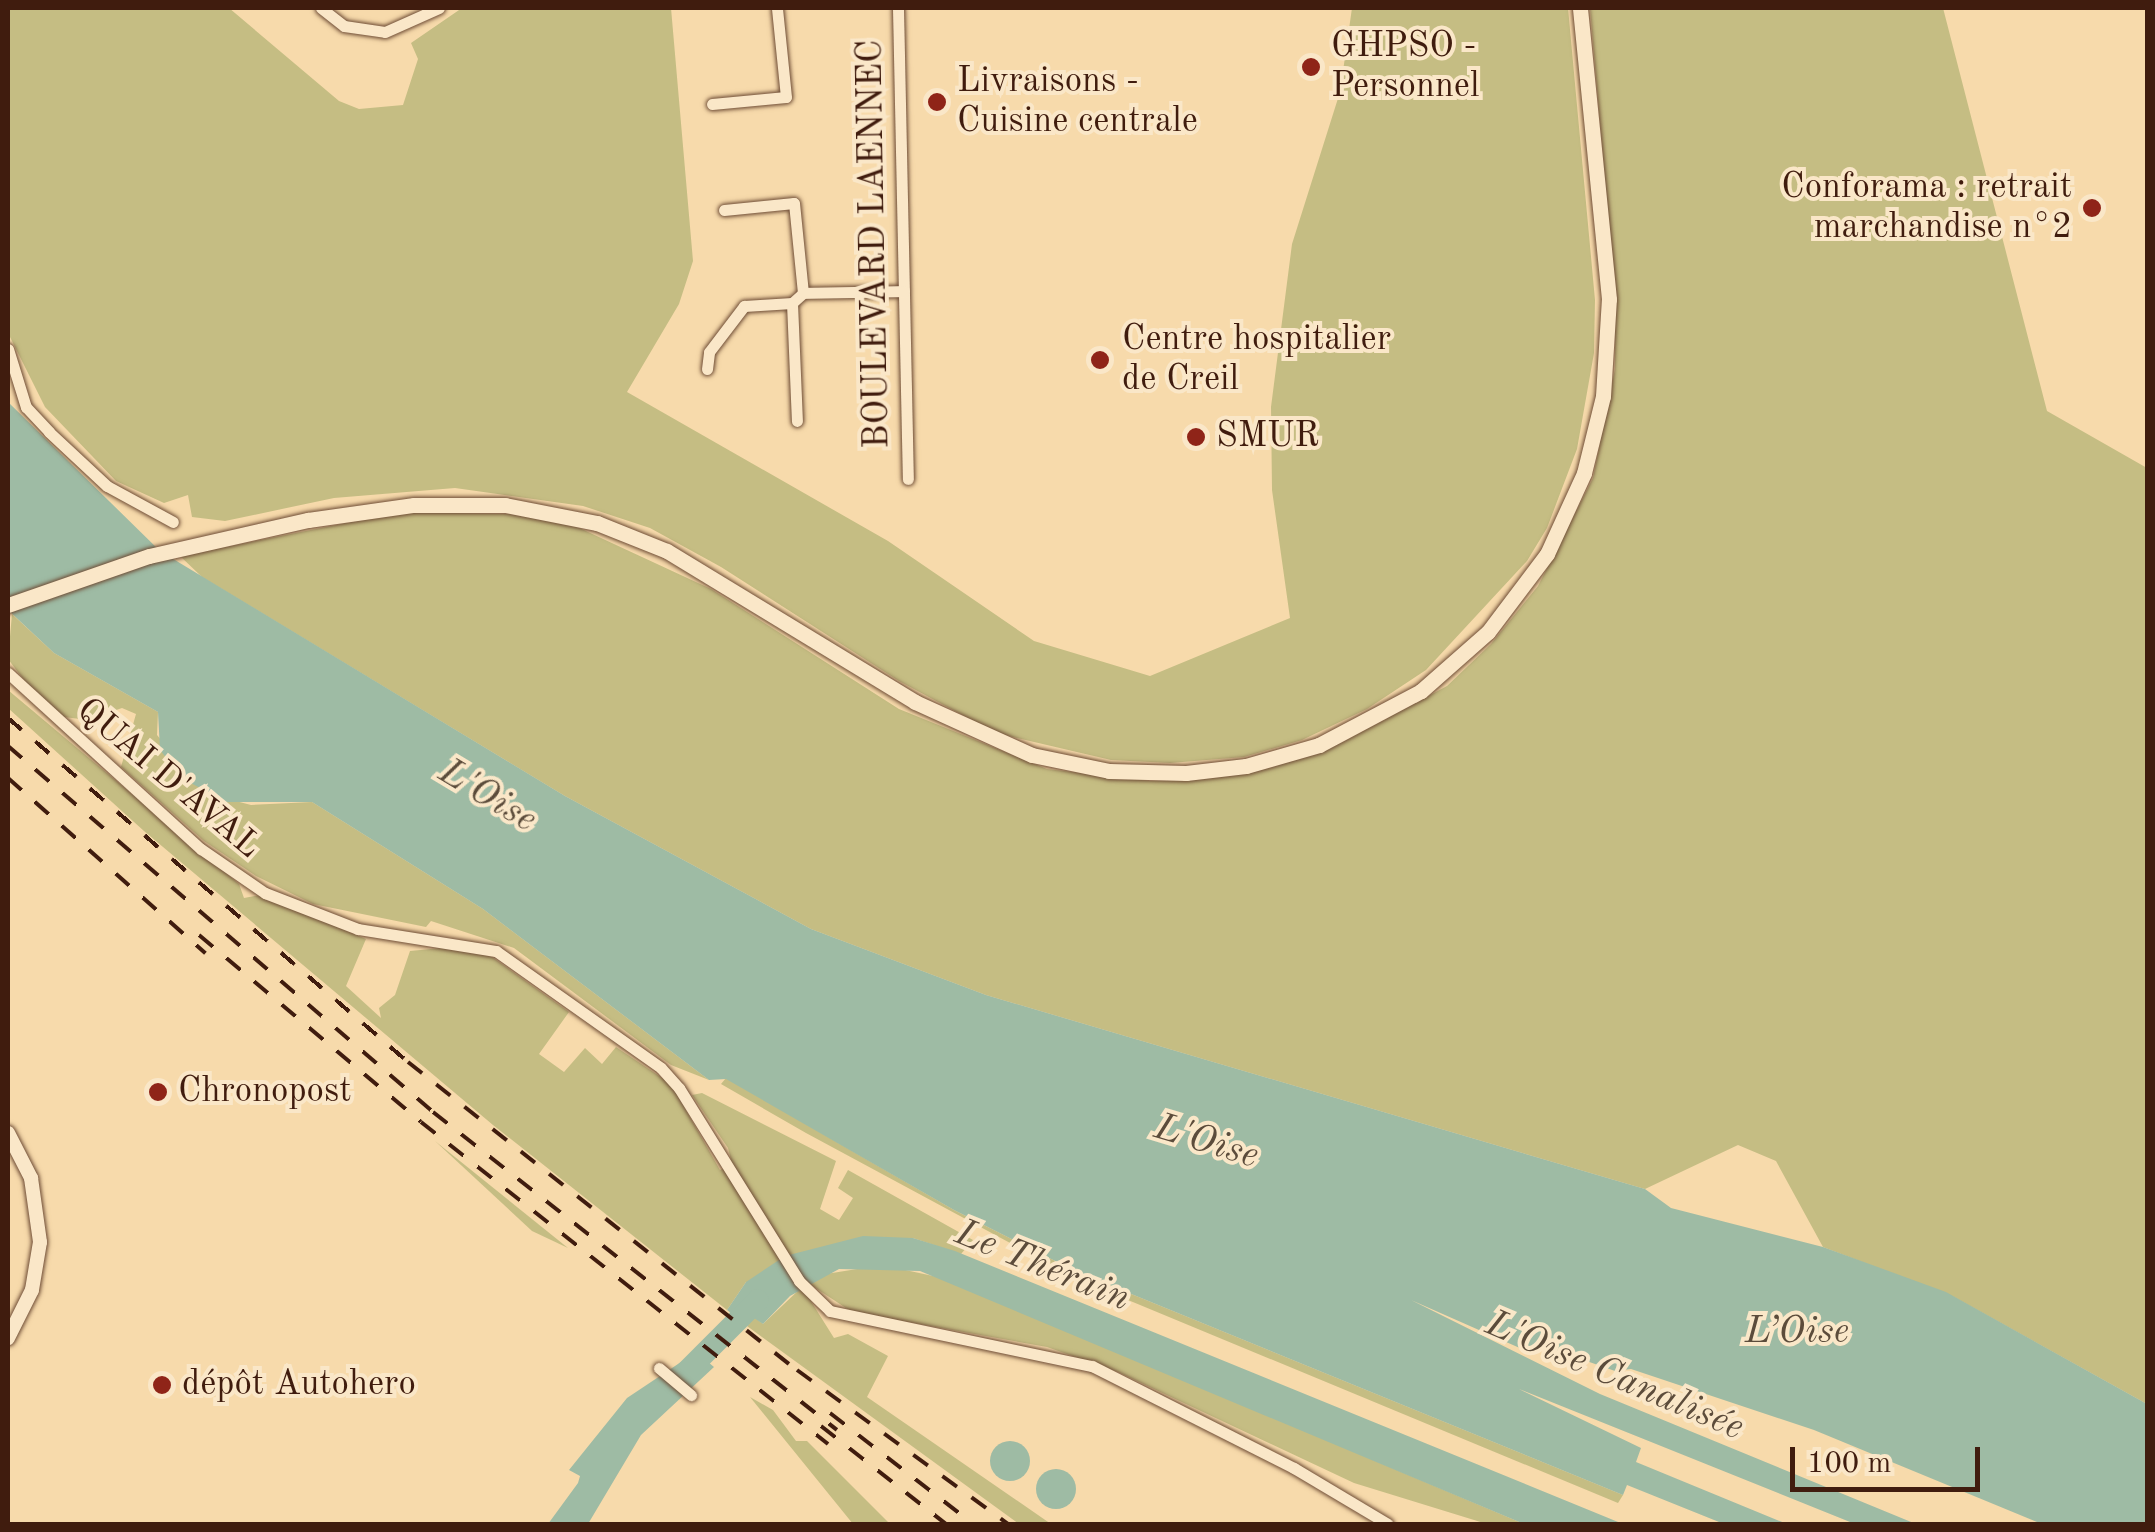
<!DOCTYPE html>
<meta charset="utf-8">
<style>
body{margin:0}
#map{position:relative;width:2155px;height:1532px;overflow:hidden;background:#f7daab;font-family:"Old Standard TT",serif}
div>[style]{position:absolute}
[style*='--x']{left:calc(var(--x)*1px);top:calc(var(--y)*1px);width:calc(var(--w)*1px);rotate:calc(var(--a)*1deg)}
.green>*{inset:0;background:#c5bd83}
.water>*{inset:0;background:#9ebba4}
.round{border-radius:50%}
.river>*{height:22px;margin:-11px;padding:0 11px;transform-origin:11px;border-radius:11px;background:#9ebba4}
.roads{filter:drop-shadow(0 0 2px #6e4c35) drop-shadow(0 0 2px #6e4c35)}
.minor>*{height:11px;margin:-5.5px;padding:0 5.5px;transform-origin:5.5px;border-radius:5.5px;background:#fae7c8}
.tertiary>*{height:14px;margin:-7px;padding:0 7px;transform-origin:7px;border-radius:7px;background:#fae7c8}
.secondary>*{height:15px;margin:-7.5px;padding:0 7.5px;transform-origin:7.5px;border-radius:7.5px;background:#fae7c8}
.rail>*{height:4px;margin-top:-2px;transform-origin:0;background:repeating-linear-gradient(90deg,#401c0e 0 18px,transparent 0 36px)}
.dots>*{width:28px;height:28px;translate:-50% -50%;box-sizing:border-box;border:5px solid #fae7c8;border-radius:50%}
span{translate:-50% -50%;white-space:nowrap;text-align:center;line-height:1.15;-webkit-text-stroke:8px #fae7c8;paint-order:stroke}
.poi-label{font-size:35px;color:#401c0e}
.left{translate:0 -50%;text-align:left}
.right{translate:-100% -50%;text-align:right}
.street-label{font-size:35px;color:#401c0e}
.water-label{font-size:38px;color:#5c4c3b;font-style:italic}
.frame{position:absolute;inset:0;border:10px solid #401c0e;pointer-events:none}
.scale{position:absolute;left:1790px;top:1447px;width:190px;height:45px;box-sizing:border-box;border:5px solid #401c0e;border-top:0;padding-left:12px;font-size:30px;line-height:35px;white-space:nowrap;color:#401c0e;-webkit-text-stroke:8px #fae7c8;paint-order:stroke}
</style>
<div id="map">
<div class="green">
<div style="clip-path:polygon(8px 8px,229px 8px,339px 101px,359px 109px,403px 105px,418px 59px,411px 43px,462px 8px,671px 8px,693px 261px,679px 304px,627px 392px,888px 541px,1034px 641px,1150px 676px,1290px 618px,1272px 490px,1271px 407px,1292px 244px,1340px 92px,1352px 8px,1568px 8px,1595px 300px,1594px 353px,1577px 449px,1547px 528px,1527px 561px,1426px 670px,1367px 709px,1302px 740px,1244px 757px,1170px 763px,1111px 760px,996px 733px,899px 681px,721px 567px,650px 528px,583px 506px,455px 488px,334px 498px,225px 521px,192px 517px,188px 495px,164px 503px,116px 481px,45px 407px,8px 333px)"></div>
<div style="clip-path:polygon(1590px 8px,1943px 8px,2047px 411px,2147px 468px,2147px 1404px,1954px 1297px,1823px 1247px,1776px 1161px,1738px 1145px,1645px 1189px,986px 995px,811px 929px,565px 796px,202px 577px,180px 556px,402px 512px,509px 514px,573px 525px,711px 589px,899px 709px,1047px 769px,1150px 781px,1198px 779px,1273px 767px,1341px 743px,1447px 686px,1491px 644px,1538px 586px,1593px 478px,1615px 369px,1615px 296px)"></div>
<div style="clip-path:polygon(12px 614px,54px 653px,158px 712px,157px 735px,205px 793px,251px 805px,312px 802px,483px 909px,709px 1080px,671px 1065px,514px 948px,431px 921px,426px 927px,313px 904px,256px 876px,204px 841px,121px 767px,136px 714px,122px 708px,88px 720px,64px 717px,36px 696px,8px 659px)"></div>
<div style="clip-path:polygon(8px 690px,239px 884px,244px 898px,260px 895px,366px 939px,346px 986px,381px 1018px,379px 1008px,395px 995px,410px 951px,462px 946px,492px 957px,569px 1012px,539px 1054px,564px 1072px,585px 1048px,602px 1064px,616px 1047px,671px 1084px,720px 1170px,732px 1164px,728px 1148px,692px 1095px,702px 1093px,836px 1161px,820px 1209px,839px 1220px,853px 1198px,838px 1188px,848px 1170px,973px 1240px,961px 1254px,913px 1238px,826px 1274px,882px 1265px,947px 1279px,1524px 1524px,1487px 1524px,1354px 1483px,1118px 1372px,1047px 1347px,852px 1312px,808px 1283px,746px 1282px,727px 1310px,493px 1125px,144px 831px,8px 708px)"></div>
<div style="clip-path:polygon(726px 1078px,954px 1210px,1075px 1271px,1623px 1495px,1618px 1503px,1075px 1278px,806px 1133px,721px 1084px)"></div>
<div style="clip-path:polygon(435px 1141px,568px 1248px,532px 1231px)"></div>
<div style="clip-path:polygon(802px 1287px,834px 1338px,848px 1334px,888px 1356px,867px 1397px,1051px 1524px,1019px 1524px,747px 1326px,754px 1317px,763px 1324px)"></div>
<div style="clip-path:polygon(750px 1397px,773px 1410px,796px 1441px,807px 1441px,890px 1524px,853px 1524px)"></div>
</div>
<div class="water">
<div style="clip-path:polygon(8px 402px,160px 551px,565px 796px,811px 929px,986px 995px,1645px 1189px,1671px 1208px,1823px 1247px,1946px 1292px,2147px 1404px,2147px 1524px,2042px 1524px,1814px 1430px,1631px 1369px,1615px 1371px,1541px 1345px,1522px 1349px,1411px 1300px,1600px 1394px,1916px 1524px,1855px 1524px,1519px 1389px,1641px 1448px,1636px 1462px,1787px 1524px,1724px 1524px,1627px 1485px,1623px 1495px,1075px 1271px,954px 1210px,726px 1079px,709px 1080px,483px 909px,312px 802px,227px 802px,183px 779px,160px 750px,158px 712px,54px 653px,8px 610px)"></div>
<div style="clip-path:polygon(863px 1236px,913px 1238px,955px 1251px,1623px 1524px,1524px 1524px,920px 1271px,839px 1269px,790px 1296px,763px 1324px,754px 1318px,747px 1326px,727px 1310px,746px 1282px,785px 1256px)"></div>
<div style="clip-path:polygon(696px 1352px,714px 1367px,641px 1435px,588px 1524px,548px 1524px,578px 1483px,580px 1476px,569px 1470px,627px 1398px)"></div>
<div class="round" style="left:990px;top:1441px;width:40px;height:40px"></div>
<div class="round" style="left:1036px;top:1469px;width:40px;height:40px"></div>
</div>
<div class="river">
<div style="--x:682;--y:1376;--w:107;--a:-45"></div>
</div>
<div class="roads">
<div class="minor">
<div style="--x:321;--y:8;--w:29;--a:38"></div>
<div style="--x:344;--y:26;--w:41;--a:8.3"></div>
<div style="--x:385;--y:32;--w:59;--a:-24"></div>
<div style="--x:898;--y:8;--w:471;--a:88.8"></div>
<div style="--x:712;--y:104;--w:74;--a:-5.4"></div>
<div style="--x:786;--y:97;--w:89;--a:-95.8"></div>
<div style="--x:724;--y:210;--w:70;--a:-5.7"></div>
<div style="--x:794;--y:203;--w:90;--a:84.3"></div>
<div style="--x:792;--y:303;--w:118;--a:87.6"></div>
<div style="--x:8;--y:349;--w:61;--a:72.8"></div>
<div style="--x:26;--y:407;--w:34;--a:47"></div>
<div style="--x:49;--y:432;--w:79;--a:43"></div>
<div style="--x:107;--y:486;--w:75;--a:28.6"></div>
<div style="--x:707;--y:369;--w:17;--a:-83"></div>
<div style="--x:709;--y:352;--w:58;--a:-52.7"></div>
<div style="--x:744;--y:306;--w:48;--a:-3.6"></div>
<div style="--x:792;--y:303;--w:15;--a:-42"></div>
<div style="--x:803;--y:293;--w:101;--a:-1.1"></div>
<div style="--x:8;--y:673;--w:261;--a:42.4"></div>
<div style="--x:201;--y:849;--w:78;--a:34.5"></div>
<div style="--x:265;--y:893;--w:100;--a:21.2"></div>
<div style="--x:358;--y:929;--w:140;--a:9.1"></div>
<div style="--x:496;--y:951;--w:202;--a:35.3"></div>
<div style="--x:661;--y:1068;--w:27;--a:48"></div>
<div style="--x:679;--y:1088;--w:227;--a:58.1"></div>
<div style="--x:799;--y:1281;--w:43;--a:44.1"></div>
<div style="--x:830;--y:1311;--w:268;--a:11.9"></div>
<div style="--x:1092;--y:1366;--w:226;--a:26.8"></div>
<div style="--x:1294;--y:1468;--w:109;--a:30.8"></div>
<div style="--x:659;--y:1368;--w:42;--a:40.2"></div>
</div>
<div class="tertiary">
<div style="--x:8;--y:1133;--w:51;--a:62.9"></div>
<div style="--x:31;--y:1178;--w:65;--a:82"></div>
<div style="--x:40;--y:1242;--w:49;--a:99.5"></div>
<div style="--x:32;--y:1290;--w:54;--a:116.6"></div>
</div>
<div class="secondary">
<div style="--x:8;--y:605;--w:149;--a:-19.2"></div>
<div style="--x:149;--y:556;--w:163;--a:-12.8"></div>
<div style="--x:308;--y:520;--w:107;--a:-8.1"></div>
<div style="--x:414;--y:505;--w:91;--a:0"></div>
<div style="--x:505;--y:505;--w:94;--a:11.1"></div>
<div style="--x:597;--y:523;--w:75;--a:21.8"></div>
<div style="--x:667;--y:551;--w:290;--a:31.3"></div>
<div style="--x:915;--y:702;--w:128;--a:24.4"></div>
<div style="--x:1032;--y:755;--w:79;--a:11.7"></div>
<div style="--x:1109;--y:771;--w:77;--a:1.5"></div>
<div style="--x:1186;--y:773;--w:60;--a:-6.7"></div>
<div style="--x:1246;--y:766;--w:76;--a:-16"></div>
<div style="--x:1319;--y:745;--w:115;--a:-27.9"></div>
<div style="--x:1421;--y:691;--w:89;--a:-41.4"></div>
<div style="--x:1488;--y:632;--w:98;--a:-52.9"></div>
<div style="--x:1547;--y:554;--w:89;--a:-65.4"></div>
<div style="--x:1584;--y:473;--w:79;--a:-76.1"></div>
<div style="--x:1603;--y:396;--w:97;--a:-86.5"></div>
<div style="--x:1609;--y:299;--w:292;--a:-95.7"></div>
</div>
</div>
<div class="rail">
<div style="--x:8;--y:718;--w:528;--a:40.7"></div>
<div style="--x:408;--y:1062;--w:496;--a:38.4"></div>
<div style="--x:797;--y:1370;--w:261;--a:36.1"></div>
<div style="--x:8;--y:746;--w:561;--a:40.73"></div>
<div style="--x:433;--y:1112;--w:514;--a:38.21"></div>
<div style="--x:8;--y:778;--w:264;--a:41.6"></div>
<div style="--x:199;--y:935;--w:290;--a:40.1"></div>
<div style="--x:421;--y:1122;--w:519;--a:38.35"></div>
<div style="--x:830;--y:1413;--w:181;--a:37.8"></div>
<div style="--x:821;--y:1426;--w:159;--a:38.1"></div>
</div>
<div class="dots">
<div style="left:1311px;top:67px;background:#8f2418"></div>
<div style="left:937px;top:102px;background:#8f2418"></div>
<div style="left:2092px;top:208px;background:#8f2418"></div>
<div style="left:1100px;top:360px;background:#8f2418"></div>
<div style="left:1196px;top:437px;background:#8f2418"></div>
<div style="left:158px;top:1092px;background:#8f2418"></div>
<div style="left:162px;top:1385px;background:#8f2418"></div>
</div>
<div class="poi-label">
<span class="left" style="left:1331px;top:67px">GHPSO -<br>Personnel</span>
<span class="left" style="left:957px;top:102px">Livraisons -<br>Cuisine centrale</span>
<span class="right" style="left:2072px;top:208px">Conforama : retrait<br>marchandise n°2</span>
<span class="left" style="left:1122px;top:360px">Centre hospitalier<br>de Creil</span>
<span class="left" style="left:1216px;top:437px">SMUR</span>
<span class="left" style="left:178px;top:1092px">Chronopost</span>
<span class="left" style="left:182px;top:1385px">dépôt Autohero</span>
</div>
<div class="street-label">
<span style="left:875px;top:244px;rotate:-91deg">BOULEVARD LAENNEC</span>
<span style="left:168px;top:779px;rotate:40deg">QUAI D'AVAL</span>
</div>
<div class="water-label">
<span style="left:487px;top:797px;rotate:31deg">L'Oise</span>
<span style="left:1206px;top:1143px;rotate:17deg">L'Oise</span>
<span style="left:1042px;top:1267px;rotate:22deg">Le Thérain</span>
<span style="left:1797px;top:1333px">L’Oise</span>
<span style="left:1614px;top:1377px;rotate:23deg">L'Oise Canalisée</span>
</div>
<div class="frame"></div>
<div class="scale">100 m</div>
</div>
